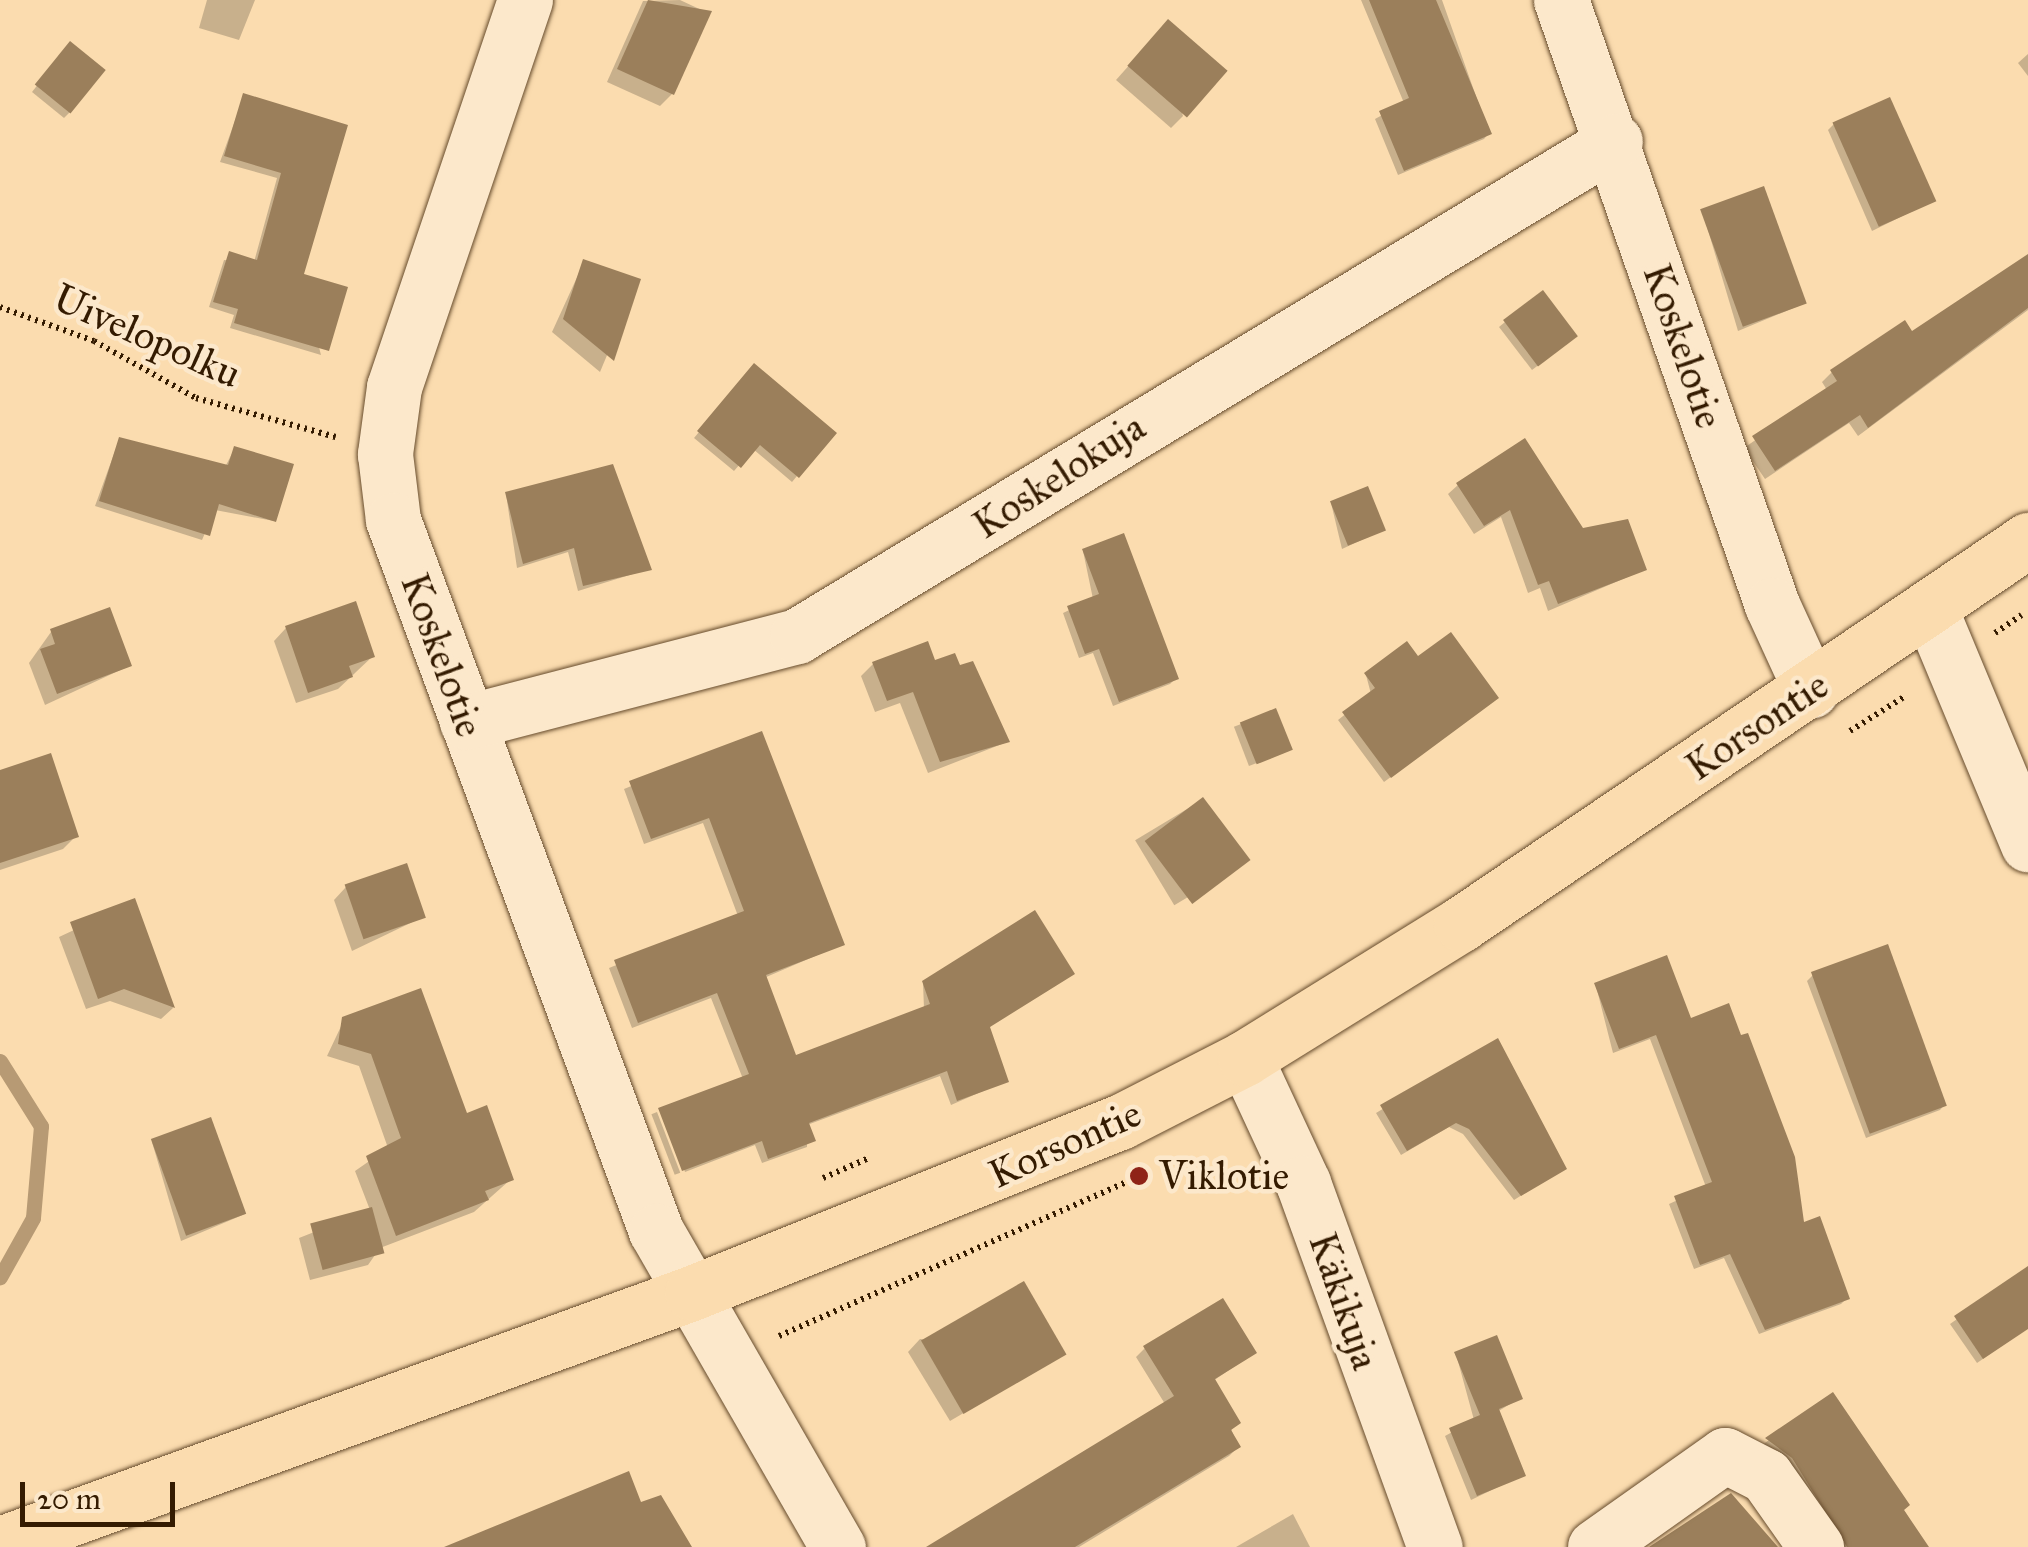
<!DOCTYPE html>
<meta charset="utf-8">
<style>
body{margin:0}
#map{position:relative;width:2028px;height:1547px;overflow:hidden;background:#fbdcaf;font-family:"IM FELL Great Primer",serif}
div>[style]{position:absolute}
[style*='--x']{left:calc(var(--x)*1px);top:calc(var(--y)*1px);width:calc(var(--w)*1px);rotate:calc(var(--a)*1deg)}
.shadow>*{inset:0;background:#0003;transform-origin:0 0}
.stream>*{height:15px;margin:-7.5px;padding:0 7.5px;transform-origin:7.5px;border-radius:7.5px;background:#b79a74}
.building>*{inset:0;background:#9b7f5b;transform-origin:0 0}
.path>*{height:6px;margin-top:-3px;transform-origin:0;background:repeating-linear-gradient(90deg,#341b01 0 2.5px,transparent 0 7.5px)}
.roads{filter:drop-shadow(0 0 2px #664b2c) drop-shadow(0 0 2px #664b2c)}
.minor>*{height:55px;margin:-27.5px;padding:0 27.5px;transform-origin:27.5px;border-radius:27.5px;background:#fce8cb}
.major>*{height:55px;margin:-27.5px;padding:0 27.5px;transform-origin:27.5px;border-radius:27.5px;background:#fbdcaf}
.dots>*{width:28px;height:28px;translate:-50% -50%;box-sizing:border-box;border:5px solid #fce8cb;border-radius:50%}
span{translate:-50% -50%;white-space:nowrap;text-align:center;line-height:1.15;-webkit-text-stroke:9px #fce8cb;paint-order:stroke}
.street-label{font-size:40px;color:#341b01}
.poi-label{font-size:40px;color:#341b01}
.left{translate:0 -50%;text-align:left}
.scale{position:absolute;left:20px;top:1482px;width:155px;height:45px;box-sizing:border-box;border:5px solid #341b01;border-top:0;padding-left:12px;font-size:30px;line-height:35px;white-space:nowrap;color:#341b01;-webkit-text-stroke:8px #fce8cb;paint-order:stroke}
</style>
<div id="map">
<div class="shadow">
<div style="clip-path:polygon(207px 0,255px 0,239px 40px,199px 28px)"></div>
<div style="clip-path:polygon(680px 0,708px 13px,672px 94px,660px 106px,607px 82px,643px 1px)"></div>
<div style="clip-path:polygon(1361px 0,1442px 0,1489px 133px,1484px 139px,1398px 175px,1375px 119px,1404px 103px)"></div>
<div style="clip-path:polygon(1156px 35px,1183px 116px,1171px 128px,1116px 80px)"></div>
<div style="clip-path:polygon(65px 50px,70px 112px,64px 118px,32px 92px)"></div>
<div style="clip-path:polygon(2028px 54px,2028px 76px,2018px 63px)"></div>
<div style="clip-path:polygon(244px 96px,345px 126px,301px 276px,321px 355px,230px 328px,234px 315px,209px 307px,224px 260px,254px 262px,277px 178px,220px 162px)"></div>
<div style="clip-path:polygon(1834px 124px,1933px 201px,1872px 231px,1828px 130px)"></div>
<div style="clip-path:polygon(1702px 210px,1803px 304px,1738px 331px)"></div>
<div style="clip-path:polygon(2028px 259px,2028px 310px,1858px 436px,1849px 423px,1765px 479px,1744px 448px,1827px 390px,1822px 382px,1832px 372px,1912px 335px)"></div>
<div style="clip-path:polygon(584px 262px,638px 281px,600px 372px,552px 332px)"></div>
<div style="clip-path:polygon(1505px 322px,1569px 342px,1532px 370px,1499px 327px)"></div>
<div style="clip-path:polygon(749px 372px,797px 476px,792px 482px,753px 449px,734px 471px,694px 438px)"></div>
<div style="clip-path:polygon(119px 440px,225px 467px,235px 448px,274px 521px,215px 510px,202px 540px,95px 506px)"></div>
<div style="clip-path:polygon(1458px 485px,1644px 570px,1548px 611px,1540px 588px,1528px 593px,1501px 517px,1474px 534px,1448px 494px)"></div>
<div style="clip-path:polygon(506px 494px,649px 569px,578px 591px,568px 552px,517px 568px)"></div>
<div style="clip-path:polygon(1331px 503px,1383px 530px,1342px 549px)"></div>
<div style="clip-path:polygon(1083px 551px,1176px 678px,1170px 684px,1113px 706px,1093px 653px,1079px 658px,1063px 613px,1093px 599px)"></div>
<div style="clip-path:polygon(286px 628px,373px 656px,338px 689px,296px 703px,274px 641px)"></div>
<div style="clip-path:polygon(51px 632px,129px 666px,45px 705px,29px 663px)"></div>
<div style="clip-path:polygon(1418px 659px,1491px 703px,1384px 782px,1338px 720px,1371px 694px,1366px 675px)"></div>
<div style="clip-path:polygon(873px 664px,934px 664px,1007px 742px,928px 773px,900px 703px,875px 712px,861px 676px)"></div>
<div style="left:1275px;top:711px;width:42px;height:44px;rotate:69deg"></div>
<div style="clip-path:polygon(760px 734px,843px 944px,764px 978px,795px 1058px,924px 1009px,923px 983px,987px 1028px,1006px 1081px,951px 1105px,940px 1076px,807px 1125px,807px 1147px,762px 1163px,755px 1145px,685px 1172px,661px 1110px,743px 1079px,711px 998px,632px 1028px,609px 968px,738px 916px,703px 823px,644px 844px,624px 789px)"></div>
<div style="clip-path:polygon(0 773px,76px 836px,63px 849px,0 870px)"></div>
<div style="left:1202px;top:800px;width:76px;height:78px;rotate:59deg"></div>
<div style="clip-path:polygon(346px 887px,423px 917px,352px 951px,334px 900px)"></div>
<div style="clip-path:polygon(134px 902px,173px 1008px,161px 1019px,110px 1001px,86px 1009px,59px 937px)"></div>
<div style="clip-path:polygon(1813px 975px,1945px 1104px,1940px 1110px,1866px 1138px,1807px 981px)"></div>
<div style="clip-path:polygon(1596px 986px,1690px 1021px,1847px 1298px,1841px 1304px,1759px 1334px,1724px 1258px,1694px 1269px,1669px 1204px,1706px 1187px,1650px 1039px,1613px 1053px)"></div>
<div style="clip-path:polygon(344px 1020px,465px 1116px,511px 1179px,474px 1212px,380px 1248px,368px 1265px,310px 1280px,299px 1238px,370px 1210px,355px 1171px,388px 1148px,359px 1066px,327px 1056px)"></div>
<div style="clip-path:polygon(1496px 1041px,1563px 1169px,1514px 1200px,1463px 1134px,1449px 1127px,1401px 1155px,1376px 1113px)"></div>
<div style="left:657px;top:1112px;width:65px;height:6px;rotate:69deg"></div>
<div style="clip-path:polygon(152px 1142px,245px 1214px,181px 1241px)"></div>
<div style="clip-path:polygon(2028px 1269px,2028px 1328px,1977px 1363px,1950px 1324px)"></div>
<div style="clip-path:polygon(920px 1339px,1064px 1354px,950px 1421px,908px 1352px)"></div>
<div style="clip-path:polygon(1145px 1348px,1254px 1353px,1213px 1381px,1238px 1447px,1229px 1456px,1079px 1547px,934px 1547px,1165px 1404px,1136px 1357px)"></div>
<div style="clip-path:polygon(1456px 1354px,1520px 1398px,1497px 1412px,1523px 1475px,1471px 1500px,1445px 1436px,1474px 1420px)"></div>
<div style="clip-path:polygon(1832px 1395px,1927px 1547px,1837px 1547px,1762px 1445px)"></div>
<div style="clip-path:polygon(1293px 1514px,1310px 1547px,1236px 1547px)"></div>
</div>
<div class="stream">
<div style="--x:0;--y:1061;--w:77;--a:57.8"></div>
<div style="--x:41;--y:1126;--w:92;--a:95"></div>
<div style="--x:33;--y:1218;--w:68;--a:119.2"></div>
</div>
<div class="building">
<div style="clip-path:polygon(648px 0,712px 11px,674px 95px,617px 69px)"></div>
<div style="clip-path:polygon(1369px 0,1436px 0,1492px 134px,1404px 171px,1379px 111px,1409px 98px)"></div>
<div style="left:1168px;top:19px;width:79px;height:62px;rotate:41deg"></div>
<div style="left:70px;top:41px;width:46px;height:56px;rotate:39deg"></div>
<div style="clip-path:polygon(243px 93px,348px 125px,304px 274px,348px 287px,329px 351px,234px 323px,238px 309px,213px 302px,229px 251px,257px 260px,281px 173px,224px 156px)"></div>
<div style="left:1890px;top:97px;width:114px;height:63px;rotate:66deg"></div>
<div style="left:1764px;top:186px;width:125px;height:68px;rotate:70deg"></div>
<div style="clip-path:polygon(2028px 254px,2028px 308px,1868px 428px,1860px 415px,1775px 471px,1752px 436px,1837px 381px,1830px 370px,1905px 320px,1912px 331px)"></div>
<div style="clip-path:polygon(583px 259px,641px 279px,614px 361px,563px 319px)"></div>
<div style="left:1543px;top:290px;width:58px;height:50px;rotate:53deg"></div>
<div style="clip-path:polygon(754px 363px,837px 433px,799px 478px,760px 445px,741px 468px,697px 431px)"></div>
<div style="clip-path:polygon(119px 437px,228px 465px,234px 446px,294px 464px,276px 522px,219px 504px,210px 536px,99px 501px)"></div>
<div style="clip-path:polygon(1525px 438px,1583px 528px,1628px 519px,1647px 570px,1558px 604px,1549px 581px,1538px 585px,1510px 510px,1484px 526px,1456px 483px)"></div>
<div style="clip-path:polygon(613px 464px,652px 570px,583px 586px,574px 548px,523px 564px,505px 492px)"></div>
<div style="left:1368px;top:486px;width:48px;height:41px;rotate:68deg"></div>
<div style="clip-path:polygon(1124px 533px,1179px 679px,1119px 702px,1099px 649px,1085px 654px,1067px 606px,1099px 594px,1082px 549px)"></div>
<div style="clip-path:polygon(356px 601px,375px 657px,349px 666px,353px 677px,308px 693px,285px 626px)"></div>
<div style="clip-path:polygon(110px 607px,132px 666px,57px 694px,40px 649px,55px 644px,50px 629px)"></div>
<div style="clip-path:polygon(1451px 632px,1499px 698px,1391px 778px,1342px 712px,1375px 688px,1364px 673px,1407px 641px,1418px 656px)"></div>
<div style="clip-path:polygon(928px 641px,935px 660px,955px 653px,960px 665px,973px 661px,1010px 742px,940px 762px,913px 692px,887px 701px,872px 662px)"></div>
<div style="left:1276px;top:708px;width:45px;height:39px;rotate:68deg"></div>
<div style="clip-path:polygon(762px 731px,845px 945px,766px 975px,796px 1055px,930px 1004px,922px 981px,1035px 910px,1075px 974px,990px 1027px,1009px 1082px,957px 1101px,947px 1071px,809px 1123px,816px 1141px,768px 1159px,762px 1141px,682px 1171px,658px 1108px,749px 1074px,717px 993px,638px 1023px,614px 960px,744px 911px,709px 818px,651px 839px,629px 781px)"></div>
<div style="clip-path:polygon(51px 753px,79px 837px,0 863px,0 770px)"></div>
<div style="left:1203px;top:797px;width:79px;height:73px;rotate:53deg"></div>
<div style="left:407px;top:863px;width:58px;height:66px;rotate:71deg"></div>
<div style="clip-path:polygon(135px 898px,175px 1008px,124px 989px,98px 999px,70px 922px)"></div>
<div style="left:1888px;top:944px;width:172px;height:82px;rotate:70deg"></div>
<div style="clip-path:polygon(1667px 955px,1691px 1018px,1729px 1003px,1741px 1035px,1748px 1033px,1795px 1157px,1804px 1222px,1820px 1216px,1850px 1299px,1765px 1330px,1730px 1254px,1700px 1265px,1674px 1196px,1712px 1182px,1656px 1035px,1619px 1049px,1594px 983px)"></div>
<div style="clip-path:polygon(421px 988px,467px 1113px,487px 1105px,514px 1180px,485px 1191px,489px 1200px,396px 1236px,366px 1156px,401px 1138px,371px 1054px,338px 1044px,342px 1017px)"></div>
<div style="clip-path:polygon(1498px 1038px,1567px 1169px,1521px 1196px,1469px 1129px,1456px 1123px,1407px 1151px,1380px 1105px)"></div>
<div style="left:211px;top:1117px;width:103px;height:64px;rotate:70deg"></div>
<div style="left:372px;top:1207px;width:48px;height:64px;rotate:75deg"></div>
<div style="clip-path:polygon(2028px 1266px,2028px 1329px,1983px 1359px,1954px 1316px)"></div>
<div style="left:1024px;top:1281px;width:85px;height:119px;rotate:60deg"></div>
<div style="clip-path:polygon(1223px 1298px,1257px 1353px,1215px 1379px,1241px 1423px,1231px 1430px,1241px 1447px,1075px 1547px,926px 1547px,1174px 1396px,1143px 1346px)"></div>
<div style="clip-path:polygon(1497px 1335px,1523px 1399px,1499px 1409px,1526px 1476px,1477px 1496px,1449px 1428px,1480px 1415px,1454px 1352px)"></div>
<div style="clip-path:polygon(1833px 1392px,1910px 1505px,1904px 1510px,1929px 1547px,1847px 1547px,1792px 1458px,1765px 1438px)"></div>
<div style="clip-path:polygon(629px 1471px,641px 1502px,661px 1495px,692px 1547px,444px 1547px)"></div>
<div style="clip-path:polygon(1731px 1493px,1778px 1547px,1649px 1547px)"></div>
</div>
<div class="path">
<div style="--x:0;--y:307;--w:100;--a:19.9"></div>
<div style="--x:94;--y:341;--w:117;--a:29.2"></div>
<div style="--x:196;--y:398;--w:145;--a:15.6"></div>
<div style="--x:1995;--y:633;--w:32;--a:-34"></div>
<div style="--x:1850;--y:731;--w:67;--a:-32.3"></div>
<div style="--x:823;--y:1178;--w:50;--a:-23.5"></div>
<div style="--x:779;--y:1336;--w:382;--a:-23.9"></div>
</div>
<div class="roads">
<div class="minor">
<div style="--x:525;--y:0;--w:409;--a:108.7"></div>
<div style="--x:394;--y:387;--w:68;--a:97.7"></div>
<div style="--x:385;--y:454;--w:66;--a:83.1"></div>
<div style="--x:393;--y:520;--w:758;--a:69.7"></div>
<div style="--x:656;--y:1231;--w:365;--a:60.1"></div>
<div style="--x:1561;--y:0;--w:641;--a:70.77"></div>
<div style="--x:1772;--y:605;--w:94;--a:65.4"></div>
<div style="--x:1930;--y:609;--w:255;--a:67.4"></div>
<div style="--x:467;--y:722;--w:341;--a:-14.6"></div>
<div style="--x:797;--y:636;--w:956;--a:-31.18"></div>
<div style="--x:1245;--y:1058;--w:138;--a:65.1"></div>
<div style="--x:1303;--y:1183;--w:387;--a:70.1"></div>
<div style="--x:1595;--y:1547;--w:159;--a:-35.3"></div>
<div style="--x:1725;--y:1455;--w:46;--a:27.1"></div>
<div style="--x:1766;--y:1476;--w:87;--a:54.8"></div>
</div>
<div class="major">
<div style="--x:0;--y:1544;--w:736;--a:-19.94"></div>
<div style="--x:692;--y:1293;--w:461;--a:-21.8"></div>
<div style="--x:1120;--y:1122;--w:140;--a:-27.1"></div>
<div style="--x:1245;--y:1058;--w:254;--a:-31.8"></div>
<div style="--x:1461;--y:924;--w:685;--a:-34.11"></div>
</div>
</div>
<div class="dots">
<div style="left:1139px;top:1176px;background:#8f2418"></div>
</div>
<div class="street-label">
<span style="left:147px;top:336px;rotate:24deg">Uivelopolku</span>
<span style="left:1683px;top:346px;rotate:71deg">Koskelotie</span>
<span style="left:1059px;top:476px;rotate:-33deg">Koskelokuja</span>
<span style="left:442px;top:655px;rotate:70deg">Koskelotie</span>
<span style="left:1757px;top:726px;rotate:-34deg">Korsontie</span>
<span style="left:1065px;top:1144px;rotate:-24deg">Korsontie</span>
<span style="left:1344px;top:1301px;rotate:71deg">Käkikuja</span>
</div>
<div class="poi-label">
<span class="left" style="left:1159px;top:1176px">Viklotie</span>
</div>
<div class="scale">20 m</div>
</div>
